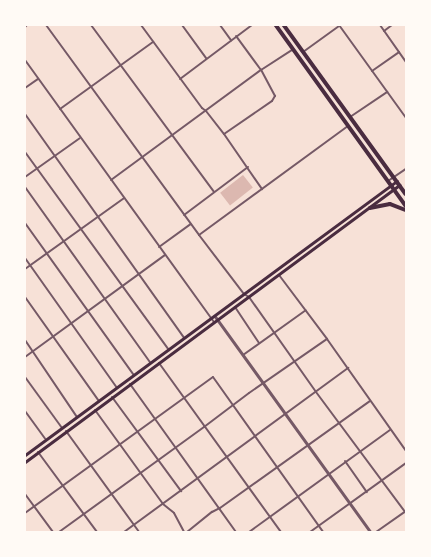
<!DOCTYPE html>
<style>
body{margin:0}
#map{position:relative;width:431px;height:557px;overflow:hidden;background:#f7e1d7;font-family:Figtree,sans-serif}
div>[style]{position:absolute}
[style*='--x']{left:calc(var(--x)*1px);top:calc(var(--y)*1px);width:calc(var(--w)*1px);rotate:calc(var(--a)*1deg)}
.water>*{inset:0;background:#dcb8b0;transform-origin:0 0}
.minor>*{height:2px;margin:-1px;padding:0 1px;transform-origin:1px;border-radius:1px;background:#755966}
.tertiary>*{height:2.5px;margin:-1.25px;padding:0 1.25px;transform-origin:1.25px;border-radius:1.25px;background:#755966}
.secondary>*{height:3px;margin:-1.5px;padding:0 1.5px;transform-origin:1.5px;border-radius:1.5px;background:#4a2c40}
.primary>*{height:3.5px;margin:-1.75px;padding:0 1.75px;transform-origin:1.75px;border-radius:1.75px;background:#4a2c40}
span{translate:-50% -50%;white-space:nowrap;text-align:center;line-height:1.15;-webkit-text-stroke:4px #fffaf5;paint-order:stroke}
.frame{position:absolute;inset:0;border:26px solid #fffaf5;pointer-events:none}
</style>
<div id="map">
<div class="water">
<div style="left:243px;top:175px;width:16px;height:29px;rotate:52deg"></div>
</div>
<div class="minor">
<div style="--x:46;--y:25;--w:260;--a:53.9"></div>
<div style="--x:199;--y:235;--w:74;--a:52.7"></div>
<div style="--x:244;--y:294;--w:6;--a:31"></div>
<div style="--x:249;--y:297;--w:116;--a:54.8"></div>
<div style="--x:316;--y:392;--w:151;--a:53.4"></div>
<div style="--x:91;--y:25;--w:207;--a:53.6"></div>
<div style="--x:141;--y:25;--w:103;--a:53.7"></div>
<div style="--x:202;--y:108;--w:5;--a:37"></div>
<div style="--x:206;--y:111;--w:29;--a:52"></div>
<div style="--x:224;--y:134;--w:67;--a:55.4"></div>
<div style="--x:182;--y:25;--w:41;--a:54"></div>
<div style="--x:220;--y:25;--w:19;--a:54"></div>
<div style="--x:339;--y:25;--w:115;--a:54.2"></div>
<div style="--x:380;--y:25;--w:45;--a:54.9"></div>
<div style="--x:25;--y:27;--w:3;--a:-45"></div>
<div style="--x:384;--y:31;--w:10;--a:-37"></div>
<div style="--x:303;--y:52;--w:44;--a:-35.8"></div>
<div style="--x:25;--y:60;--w:323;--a:54.2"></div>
<div style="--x:372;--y:71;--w:33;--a:-35"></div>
<div style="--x:180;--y:79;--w:90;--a:-36.9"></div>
<div style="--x:25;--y:88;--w:16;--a:-35"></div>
<div style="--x:60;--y:109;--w:115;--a:-35.8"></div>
<div style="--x:25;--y:114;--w:275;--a:54.6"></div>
<div style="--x:350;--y:117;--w:45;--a:-34"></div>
<div style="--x:224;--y:134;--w:58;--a:-34.5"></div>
<div style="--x:272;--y:101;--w:6;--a:-59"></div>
<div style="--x:275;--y:96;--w:30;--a:-118"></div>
<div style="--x:261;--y:70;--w:42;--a:-126.3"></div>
<div style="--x:25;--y:152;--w:245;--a:54"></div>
<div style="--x:25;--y:177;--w:67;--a:-35.3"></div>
<div style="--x:111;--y:180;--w:186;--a:-36.3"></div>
<div style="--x:261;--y:70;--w:38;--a:-33"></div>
<div style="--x:388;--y:181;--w:22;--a:-34"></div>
<div style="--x:25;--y:187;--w:215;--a:54.5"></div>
<div style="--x:184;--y:215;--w:80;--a:-36.9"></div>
<div style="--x:25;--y:223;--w:187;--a:54.4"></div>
<div style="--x:199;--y:235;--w:185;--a:-36.2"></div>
<div style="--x:159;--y:247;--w:39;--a:-36"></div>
<div style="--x:25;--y:258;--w:159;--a:54.7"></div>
<div style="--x:25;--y:269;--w:122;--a:-35.6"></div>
<div style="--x:279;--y:275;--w:80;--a:53.1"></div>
<div style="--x:327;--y:339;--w:137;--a:54.8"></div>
<div style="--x:25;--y:297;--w:128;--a:54.6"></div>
<div style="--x:235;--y:307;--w:43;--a:56.3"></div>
<div style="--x:25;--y:340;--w:93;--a:56"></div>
<div style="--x:243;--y:355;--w:77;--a:-35.5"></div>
<div style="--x:25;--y:357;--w:173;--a:-36.1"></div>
<div style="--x:159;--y:363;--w:208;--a:54.2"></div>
<div style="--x:25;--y:377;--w:63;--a:54"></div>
<div style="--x:130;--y:384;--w:182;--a:54.4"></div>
<div style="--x:112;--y:397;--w:117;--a:53.7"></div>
<div style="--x:95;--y:410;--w:116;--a:54.1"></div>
<div style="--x:163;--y:504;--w:14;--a:39"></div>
<div style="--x:174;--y:513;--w:21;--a:62"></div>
<div style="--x:25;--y:411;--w:34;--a:54"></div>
<div style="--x:66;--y:431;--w:125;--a:54.1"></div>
<div style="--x:38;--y:452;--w:99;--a:53.6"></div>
<div style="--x:345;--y:461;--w:38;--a:55"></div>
<div style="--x:25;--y:494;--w:47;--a:53.6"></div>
<div style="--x:25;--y:513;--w:232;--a:-35.9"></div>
<div style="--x:213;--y:377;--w:190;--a:54.6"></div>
<div style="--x:59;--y:532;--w:179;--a:-35.9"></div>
<div style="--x:204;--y:427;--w:56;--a:-37.1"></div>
<div style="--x:249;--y:393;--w:95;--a:-34.7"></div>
<div style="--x:124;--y:532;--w:278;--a:-36.2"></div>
<div style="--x:187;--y:532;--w:32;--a:-39"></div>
<div style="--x:212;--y:512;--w:9;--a:-27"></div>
<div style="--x:220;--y:508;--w:184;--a:-35.5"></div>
<div style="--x:249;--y:532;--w:174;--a:-35.9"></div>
<div style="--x:310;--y:532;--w:118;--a:-35.7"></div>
<div style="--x:376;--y:532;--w:35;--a:-35"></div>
</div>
<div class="tertiary">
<div style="--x:215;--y:316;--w:266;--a:54.2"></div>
</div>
<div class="secondary">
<div style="--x:25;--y:455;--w:462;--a:-36.4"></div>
<div style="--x:25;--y:462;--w:466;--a:-36.5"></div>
</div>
<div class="primary">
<div style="--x:276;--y:25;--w:223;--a:54.3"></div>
<div style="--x:284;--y:25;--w:208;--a:54.2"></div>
<div style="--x:370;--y:208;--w:20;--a:-11"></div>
<div style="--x:390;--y:204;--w:17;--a:21"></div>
</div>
<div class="frame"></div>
</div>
